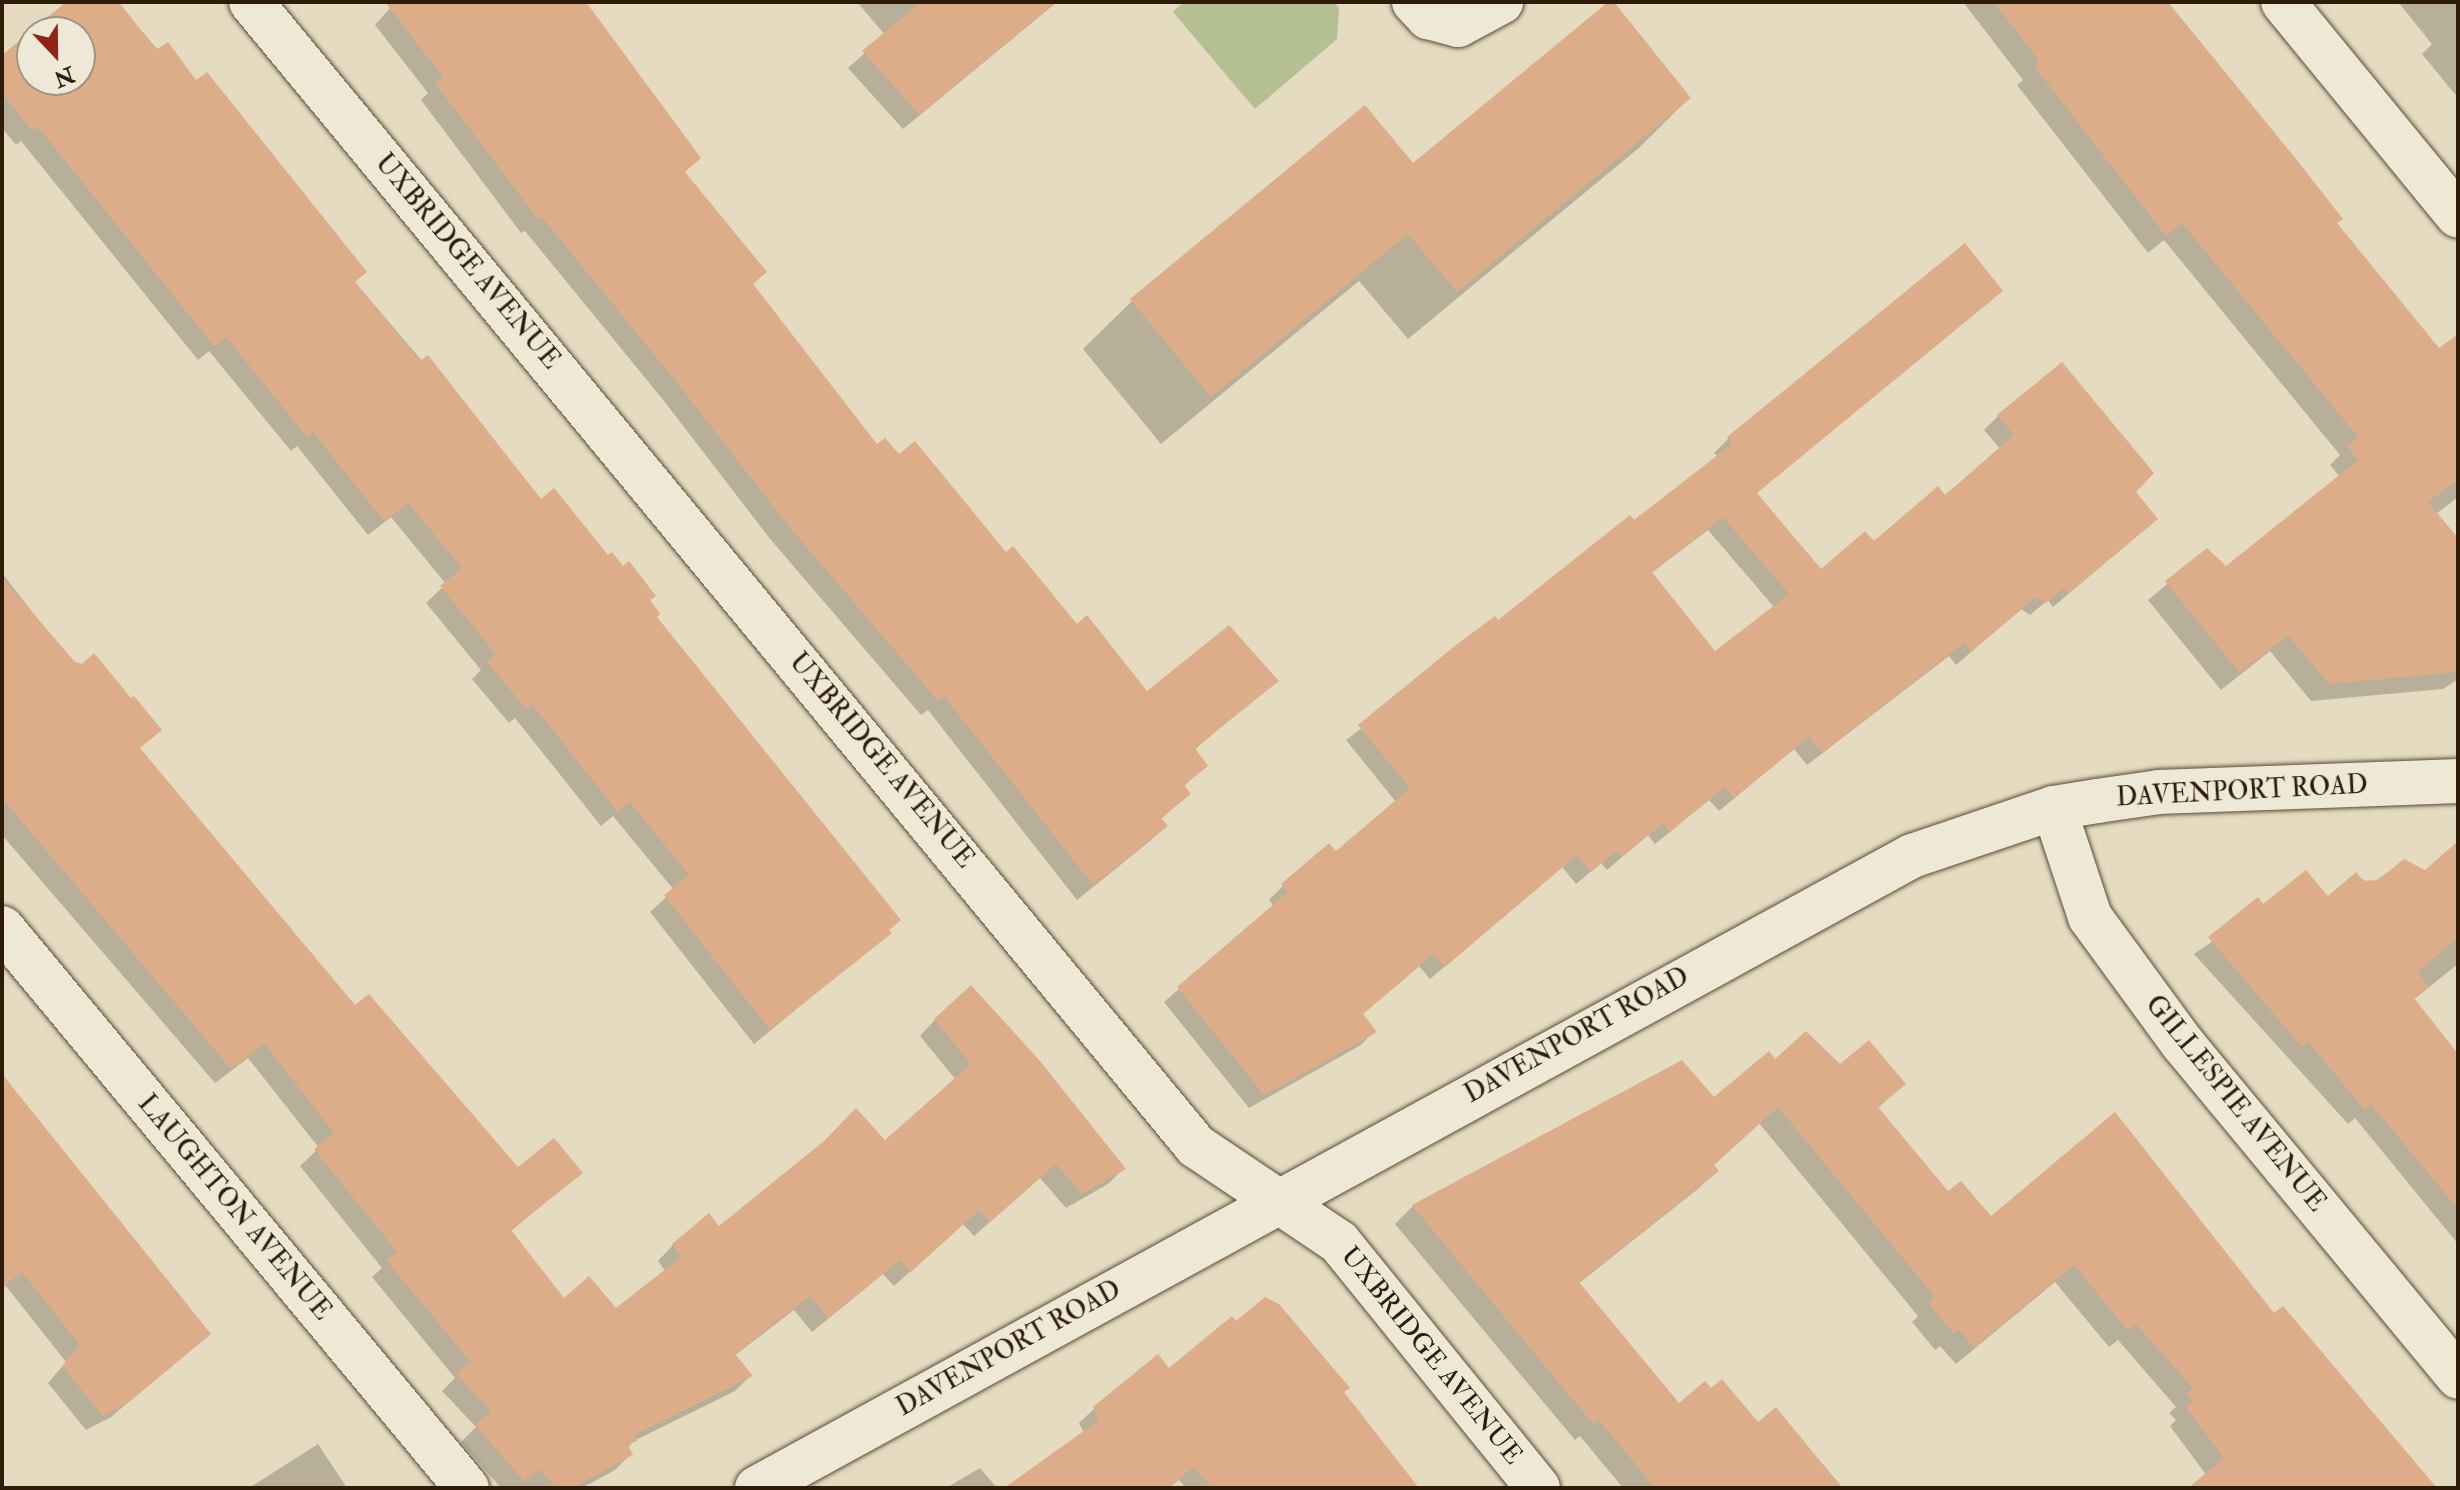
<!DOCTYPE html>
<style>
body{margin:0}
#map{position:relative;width:2460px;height:1490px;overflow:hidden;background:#e5dbc1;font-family:"IM FELL Double Pica",serif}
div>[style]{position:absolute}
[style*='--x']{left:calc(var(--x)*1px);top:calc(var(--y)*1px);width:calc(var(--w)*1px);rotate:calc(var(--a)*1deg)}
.green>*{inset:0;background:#b5c092}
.shadow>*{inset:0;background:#0003}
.building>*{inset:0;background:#ddad89}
.roads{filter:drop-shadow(0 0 2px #5c4b36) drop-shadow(0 0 2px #5c4b36)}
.street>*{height:44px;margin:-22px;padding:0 22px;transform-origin:22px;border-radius:22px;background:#eee8d7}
.secondary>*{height:44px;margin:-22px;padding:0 22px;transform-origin:22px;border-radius:22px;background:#eee8d7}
span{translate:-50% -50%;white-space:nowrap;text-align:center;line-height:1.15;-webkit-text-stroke:6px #eee8d7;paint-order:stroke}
.street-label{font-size:26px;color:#2e1b08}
.frame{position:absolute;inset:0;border:4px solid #2e1b08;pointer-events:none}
.north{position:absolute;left:16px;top:16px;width:80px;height:80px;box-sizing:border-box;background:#eee8d7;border:2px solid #a19684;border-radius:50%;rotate:158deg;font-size:22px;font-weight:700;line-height:32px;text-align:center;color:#2e1b08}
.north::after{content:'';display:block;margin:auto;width:28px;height:36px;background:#8f2418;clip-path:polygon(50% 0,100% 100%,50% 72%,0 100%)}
</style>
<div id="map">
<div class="green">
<div style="clip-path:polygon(1184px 2px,1334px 2px,1339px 8px,1337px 39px,1255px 109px,1173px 12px)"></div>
</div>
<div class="shadow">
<div style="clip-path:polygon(70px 2px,117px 2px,541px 501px,648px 601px,654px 617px,889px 933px,754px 1044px,650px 912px,674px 890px,613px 816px,601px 826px,515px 718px,509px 723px,472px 679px,481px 670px,426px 603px,446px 584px,391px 517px,368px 535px,297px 446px,291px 451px,209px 351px,198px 360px,21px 141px,16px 145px,2px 128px,2px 57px,32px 33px,32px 80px,80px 80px,80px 32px,33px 32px)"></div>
<div style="clip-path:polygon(388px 2px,584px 2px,683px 173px,765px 272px,751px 286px,877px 447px,1005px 554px,1147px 694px,1276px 681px,1194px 750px,1206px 765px,1183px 787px,1188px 794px,1160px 820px,1165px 826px,1150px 841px,1077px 900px,928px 710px,921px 715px,771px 540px,664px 401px,525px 231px,521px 233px,421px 100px,428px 93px,375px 25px,391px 7px)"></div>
<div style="clip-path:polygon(857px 2px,1057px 2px,903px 129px,848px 68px,885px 35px)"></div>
<div style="clip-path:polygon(1611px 2px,1689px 98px,1640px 147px,1408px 339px,1359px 281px,1161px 444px,1083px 349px,1132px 301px,1413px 166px)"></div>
<div style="clip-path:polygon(1963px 2px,2148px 2px,2439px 351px,2458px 366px,2458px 497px,2436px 514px,2458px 542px,2458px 679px,2443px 689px,2311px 701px,2270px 651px,2221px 690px,2148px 600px,2207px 551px,2226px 569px,2340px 477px,2330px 465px,2340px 455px,2164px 240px,2148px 253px,2017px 85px,2023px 80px)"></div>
<div style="clip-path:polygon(2398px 2px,2458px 2px,2458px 98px,2422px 54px,2432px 44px)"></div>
<div style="clip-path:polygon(evenodd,1965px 246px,1756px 494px,1821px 572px,1945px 498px,2001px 450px,1984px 430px,1998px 416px,2133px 492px,2141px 532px,2053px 607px,2048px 600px,2030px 615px,2021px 609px,1956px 665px,1949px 656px,1807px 765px,1794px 749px,1719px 811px,1709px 800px,1655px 844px,1648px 835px,1607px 870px,1601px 863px,1576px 884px,1562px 867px,1430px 979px,1419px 966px,1361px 1015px,1374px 1031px,1361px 1045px,1249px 1108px,1164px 1002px,1274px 906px,1269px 900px,1283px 886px,1336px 853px,1396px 802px,1346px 740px,1718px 457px,1714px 453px,1728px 439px,1965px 246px,1708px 530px,1774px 607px,1714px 654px,1650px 574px,1708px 530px)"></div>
<div style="clip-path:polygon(2px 573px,139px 749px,354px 1008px,518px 1170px,580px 1173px,510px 1232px,563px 1301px,616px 1311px,666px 1272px,658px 1261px,673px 1245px,719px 1229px,885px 1143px,956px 1080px,920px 1036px,935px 1020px,1123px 1169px,1108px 1184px,1066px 1208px,1040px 1178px,974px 1236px,963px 1224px,894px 1286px,883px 1274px,812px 1332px,794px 1310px,734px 1356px,750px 1376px,735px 1391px,634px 1441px,627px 1448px,631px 1454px,615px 1470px,582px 1488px,501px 1488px,461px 1442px,476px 1427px,442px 1391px,455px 1378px,372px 1277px,382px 1268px,300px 1166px,319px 1148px,248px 1058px,215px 1083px,2px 835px)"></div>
<div style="clip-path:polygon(2458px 858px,2458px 964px,2413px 1000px,2458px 1057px,2458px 1244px,2355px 1118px,2348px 1124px,2194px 954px,2263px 907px,2327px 899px,2356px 875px,2371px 884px,2404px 861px,2425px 873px)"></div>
<div style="clip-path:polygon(1775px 1062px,1840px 1067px,1904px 1084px,1877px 1109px,1948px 1194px,1990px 1219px,2274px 1316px,2435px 1488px,2216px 1488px,2170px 1426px,2176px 1420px,2169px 1413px,2176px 1407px,2118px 1340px,2109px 1347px,2055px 1282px,1956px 1364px,1940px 1346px,1935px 1350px,1912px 1322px,1918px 1316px,1759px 1123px,1712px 1166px,1716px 1170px,1699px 1188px,1578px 1284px,1679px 1405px,1757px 1425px,1776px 1410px,1843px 1488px,1623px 1488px,1580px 1436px,1575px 1440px,1395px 1224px,1413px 1206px,1682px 1063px,1714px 1099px)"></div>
<div style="clip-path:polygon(2px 1102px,208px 1334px,111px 1417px,86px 1430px,48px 1383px,66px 1362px,6px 1286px,2px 1289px)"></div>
<div style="clip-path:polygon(1169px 1371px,1342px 1393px,1418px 1488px,1186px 1488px,1179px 1480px,1169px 1488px,1007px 1488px,1084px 1433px,1079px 1423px,1094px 1409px)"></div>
<div style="clip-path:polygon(318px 1444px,347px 1488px,249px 1488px)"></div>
<div style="clip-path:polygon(980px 1468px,997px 1488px,946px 1488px)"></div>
</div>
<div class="building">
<div style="clip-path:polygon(evenodd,66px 2px,119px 2px,156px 50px,168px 42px,196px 80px,207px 72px,367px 272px,355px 282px,420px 361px,428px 355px,541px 499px,554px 488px,608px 555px,612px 552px,623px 566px,629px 561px,656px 596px,650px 600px,660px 614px,657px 617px,901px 920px,889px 930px,892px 933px,770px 1030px,664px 895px,689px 875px,630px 802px,618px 812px,532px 704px,526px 709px,487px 662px,496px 654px,440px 586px,462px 568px,408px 503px,384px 521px,313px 432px,307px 437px,226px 337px,214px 346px,38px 127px,32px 131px,2px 93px,2px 55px,66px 2px,32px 32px,80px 32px,80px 80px,32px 80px,32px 32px)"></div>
<div style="clip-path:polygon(385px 2px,586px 2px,701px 158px,685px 172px,767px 272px,753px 284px,877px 444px,885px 438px,899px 454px,915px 441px,1006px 552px,1013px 546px,1077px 624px,1087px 615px,1147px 691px,1229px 625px,1279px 681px,1195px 748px,1208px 766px,1184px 785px,1191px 794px,1161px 818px,1168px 826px,1093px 885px,944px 696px,938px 701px,787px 524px,679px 385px,541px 216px,538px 219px,435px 83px,443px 77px)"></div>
<div style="clip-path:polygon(921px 2px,1056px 2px,920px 115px,862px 51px)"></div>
<div style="clip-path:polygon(1608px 2px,1614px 2px,1691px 98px,1457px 292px,1408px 234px,1211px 397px,1130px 299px,1365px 105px,1413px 163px)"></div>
<div style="clip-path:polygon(1994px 2px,2168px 2px,2296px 159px,2343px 219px,2337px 223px,2439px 348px,2458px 334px,2458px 480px,2428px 502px,2458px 538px,2458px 672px,2329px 684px,2288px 635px,2240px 673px,2165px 581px,2207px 548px,2226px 566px,2358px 460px,2347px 446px,2358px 437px,2182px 223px,2166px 236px,2034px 66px,2040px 62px)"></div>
<div style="clip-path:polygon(evenodd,1965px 243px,2003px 291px,1757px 493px,1821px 569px,1865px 531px,1874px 541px,1938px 486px,1945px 495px,2014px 435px,1997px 415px,2062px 362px,2154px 473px,2136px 492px,2158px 519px,2068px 594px,2063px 588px,2046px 603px,2036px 597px,1971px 652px,1964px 643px,1822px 753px,1809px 737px,1734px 798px,1724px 787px,1670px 832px,1663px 823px,1622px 857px,1616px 851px,1591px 872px,1577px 855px,1445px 967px,1434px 954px,1363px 1014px,1377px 1032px,1264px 1095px,1177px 987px,1288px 892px,1281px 884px,1329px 843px,1336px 851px,1410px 788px,1358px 725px,1456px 645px,1495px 616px,1498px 620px,1630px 515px,1634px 520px,1732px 444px,1727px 437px,1965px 243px,1723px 517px,1789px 594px,1715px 651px,1652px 572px,1723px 517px)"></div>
<div style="clip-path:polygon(2px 577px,75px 662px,82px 664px,94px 653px,131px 698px,134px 696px,162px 730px,140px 748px,355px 1005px,369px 994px,518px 1167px,554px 1138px,583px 1173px,511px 1230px,564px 1298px,589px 1276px,616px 1308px,681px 1257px,672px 1244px,709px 1213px,719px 1226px,824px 1141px,856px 1108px,885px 1140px,971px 1064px,934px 1019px,971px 985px,1040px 1061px,1126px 1169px,1082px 1194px,1056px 1164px,990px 1222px,979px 1210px,911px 1272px,900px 1260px,828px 1318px,810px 1296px,735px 1354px,753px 1376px,634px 1435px,638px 1440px,628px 1445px,633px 1455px,572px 1488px,556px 1488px,539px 1469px,524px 1481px,475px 1425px,491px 1411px,456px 1374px,470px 1361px,386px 1260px,397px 1252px,314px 1149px,334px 1133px,265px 1044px,231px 1069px,2px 798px)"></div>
<div style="clip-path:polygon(2458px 841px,2458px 937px,2418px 972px,2429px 987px,2414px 998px,2458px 1054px,2458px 1209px,2371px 1104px,2365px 1110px,2308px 1042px,2302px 1047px,2208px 937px,2258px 897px,2263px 904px,2306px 870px,2328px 896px,2356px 872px,2363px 881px,2378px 880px,2404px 859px,2425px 870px)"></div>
<div style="clip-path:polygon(1806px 1031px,1840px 1064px,1869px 1040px,1906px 1084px,1878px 1107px,1948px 1191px,1961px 1181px,1991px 1216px,2115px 1112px,2274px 1313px,2283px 1306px,2437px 1488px,2188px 1488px,2224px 1458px,2186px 1407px,2193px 1402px,2186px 1394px,2193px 1388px,2136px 1324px,2128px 1331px,2074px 1265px,1974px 1348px,1959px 1329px,1954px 1334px,1928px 1303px,1935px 1297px,1778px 1107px,1714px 1165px,1719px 1171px,1579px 1282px,1679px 1403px,1705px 1381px,1711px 1388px,1722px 1379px,1758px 1422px,1776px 1407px,1842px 1488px,1655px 1488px,1599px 1420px,1593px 1424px,1412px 1205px,1682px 1060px,1714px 1097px,1769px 1051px,1775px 1059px)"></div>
<div style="clip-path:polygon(2px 1074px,211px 1334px,129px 1402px,103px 1416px,62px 1366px,80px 1345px,22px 1272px,2px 1288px)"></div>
<div style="clip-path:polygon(1265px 1297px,1279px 1304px,1350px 1388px,1344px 1392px,1419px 1488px,1212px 1488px,1194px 1467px,1168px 1488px,1004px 1488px,1099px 1420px,1093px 1407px,1158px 1354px,1169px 1368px,1232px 1316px,1236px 1321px)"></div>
</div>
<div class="roads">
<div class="street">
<div style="--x:251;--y:2;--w:1484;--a:50.44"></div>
<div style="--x:1196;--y:1146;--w:172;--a:33.9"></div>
<div style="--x:1339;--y:1242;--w:316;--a:51"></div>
<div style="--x:1414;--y:2;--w:21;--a:47"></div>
<div style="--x:1428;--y:17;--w:31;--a:15"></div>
<div style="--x:1458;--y:25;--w:49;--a:-28.1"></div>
<div style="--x:2283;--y:2;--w:276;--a:50.7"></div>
<div style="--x:2054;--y:808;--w:115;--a:71.7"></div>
<div style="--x:2090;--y:917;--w:157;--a:53.8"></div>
<div style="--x:2183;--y:1044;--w:432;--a:50.4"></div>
<div style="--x:2;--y:928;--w:728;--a:50.3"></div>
</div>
<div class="secondary">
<div style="--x:757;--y:1488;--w:1317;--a:-28.69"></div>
<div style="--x:1912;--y:856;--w:150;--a:-18.7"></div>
<div style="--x:2054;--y:808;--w:44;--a:-9.2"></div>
<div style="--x:2097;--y:801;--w:63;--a:-8.3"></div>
<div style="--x:2159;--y:792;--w:299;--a:-2.1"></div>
</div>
</div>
<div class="street-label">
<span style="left:467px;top:262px;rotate:50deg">UXBRIDGE AVENUE</span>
<span style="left:881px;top:761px;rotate:50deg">UXBRIDGE AVENUE</span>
<span style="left:2242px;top:792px;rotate:-3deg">DAVENPORT ROAD</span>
<span style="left:1577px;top:1036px;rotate:-29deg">DAVENPORT ROAD</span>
<span style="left:2235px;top:1104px;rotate:51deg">GILLESPIE AVENUE</span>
<span style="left:234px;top:1208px;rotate:50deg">LAUGHTON AVENUE</span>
<span style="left:1009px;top:1349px;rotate:-29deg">DAVENPORT ROAD</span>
<span style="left:1431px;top:1356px;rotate:51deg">UXBRIDGE AVENUE</span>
</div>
<div class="frame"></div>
<div class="north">N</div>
</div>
